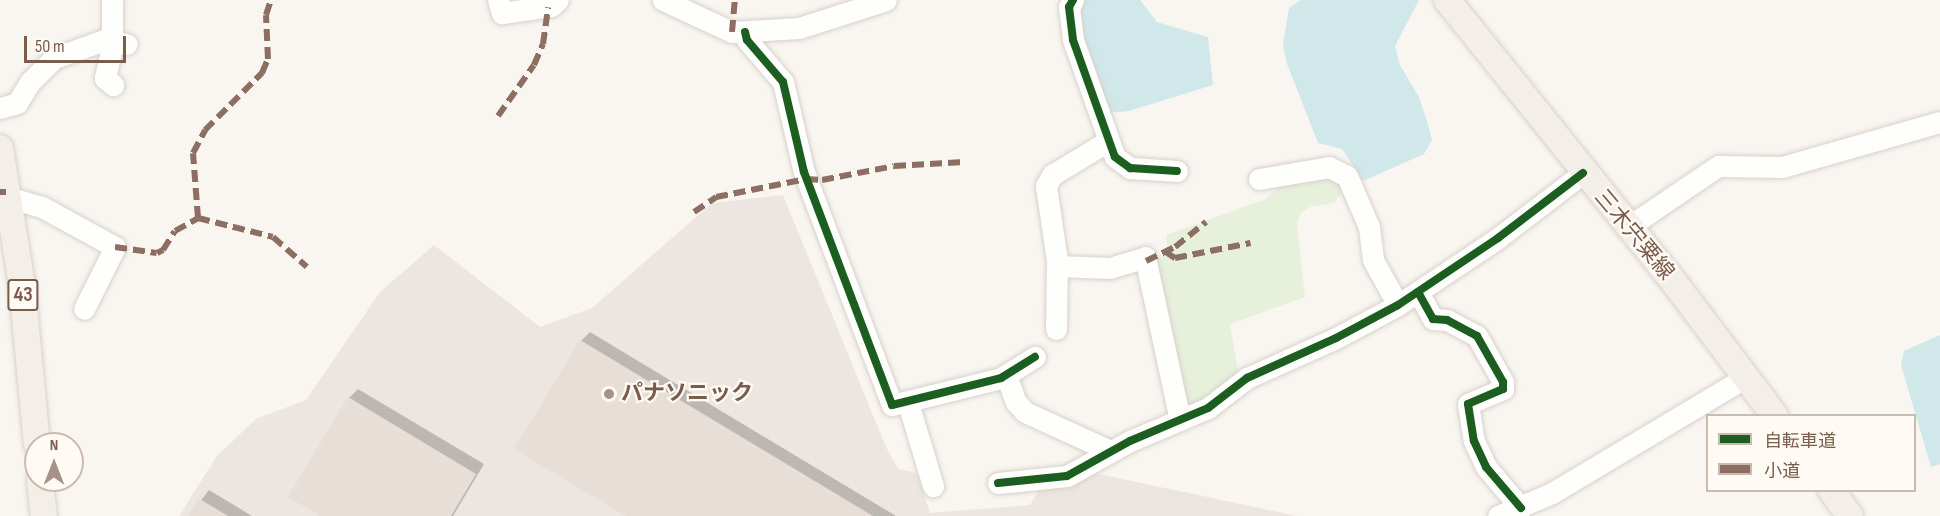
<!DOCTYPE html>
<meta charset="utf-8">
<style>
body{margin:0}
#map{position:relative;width:1940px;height:516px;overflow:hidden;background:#f9f5f0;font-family:"Sofia Sans Condensed","Noto Sans JP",sans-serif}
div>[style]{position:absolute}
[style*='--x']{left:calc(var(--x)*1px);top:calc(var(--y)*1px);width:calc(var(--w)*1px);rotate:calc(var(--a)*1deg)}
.industrial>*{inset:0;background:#ede5e0}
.green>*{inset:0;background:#e7f0db}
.water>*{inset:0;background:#d0e8ea}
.shadow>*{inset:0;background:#0003}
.building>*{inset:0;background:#e6ded7}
.roads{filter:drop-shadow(0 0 2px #d7d1cb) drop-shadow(0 0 2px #d7d1cb)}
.minor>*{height:21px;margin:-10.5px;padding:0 10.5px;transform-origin:10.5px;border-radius:10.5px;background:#fefefd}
.major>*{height:26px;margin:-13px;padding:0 13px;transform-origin:13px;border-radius:13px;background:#f3eee8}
.quiet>*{height:6px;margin-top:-3px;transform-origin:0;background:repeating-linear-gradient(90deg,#8d6e63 0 12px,transparent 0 18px)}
.cycleway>*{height:8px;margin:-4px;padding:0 4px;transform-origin:4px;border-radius:4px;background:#1b5e20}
.dots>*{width:16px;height:16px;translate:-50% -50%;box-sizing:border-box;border:3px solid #fffaf3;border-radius:50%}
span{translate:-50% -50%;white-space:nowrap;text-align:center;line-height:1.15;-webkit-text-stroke:4.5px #fffaf3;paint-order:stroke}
.shield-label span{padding:2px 4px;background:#fffaf3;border:2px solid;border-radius:4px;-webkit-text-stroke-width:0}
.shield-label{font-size:21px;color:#7a5c4d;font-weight:700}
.street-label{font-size:22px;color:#7a5c4d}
.poi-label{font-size:22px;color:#7a5c4d;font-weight:700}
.left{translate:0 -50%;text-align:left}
.legend{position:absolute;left:1706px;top:414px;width:210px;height:78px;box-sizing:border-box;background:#fffaf3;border:2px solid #cabbb1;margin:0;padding:8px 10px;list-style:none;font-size:18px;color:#7a5c4d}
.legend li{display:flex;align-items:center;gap:12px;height:30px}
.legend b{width:30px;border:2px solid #cabbb1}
.north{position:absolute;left:24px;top:432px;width:60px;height:60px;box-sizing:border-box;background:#fffaf3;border:2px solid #cabbb1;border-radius:50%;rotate:0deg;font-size:16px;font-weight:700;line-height:24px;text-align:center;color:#7a5c4d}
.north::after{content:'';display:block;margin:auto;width:21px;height:27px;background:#a69286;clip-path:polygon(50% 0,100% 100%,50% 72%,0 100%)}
.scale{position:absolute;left:24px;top:36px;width:102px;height:27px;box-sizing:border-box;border:3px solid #7a5c4d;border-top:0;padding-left:8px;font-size:18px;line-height:21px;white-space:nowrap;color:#7a5c4d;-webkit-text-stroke:4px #fffaf3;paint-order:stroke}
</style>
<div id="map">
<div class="industrial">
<div style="clip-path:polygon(783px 195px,886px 447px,898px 469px,917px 473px,930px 513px,1030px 505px,1040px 489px,1099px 474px,1297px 516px,179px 516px,217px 456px,256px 419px,306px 400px,380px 292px,434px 245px,540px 327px,592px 308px,712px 203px)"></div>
</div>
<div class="green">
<div style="clip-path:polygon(1328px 174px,1343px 186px,1341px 194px,1334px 203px,1309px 207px,1300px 214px,1297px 224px,1305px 297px,1230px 324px,1239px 377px,1183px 413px,1151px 261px,1168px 254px,1166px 235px,1266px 199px,1280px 185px)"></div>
</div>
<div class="water">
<div style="clip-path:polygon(1084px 0,1140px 0,1157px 22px,1208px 37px,1213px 85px,1129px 111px,1107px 113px,1081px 32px,1079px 10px)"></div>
<div style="clip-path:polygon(1301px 0,1419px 0,1395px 46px,1400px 65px,1419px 97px,1426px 118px,1432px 140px,1424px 154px,1363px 181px,1342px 149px,1318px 143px,1287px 64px,1283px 45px,1289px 8px)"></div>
<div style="clip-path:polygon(1940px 335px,1940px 464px,1931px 467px,1901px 365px,1904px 351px)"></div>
</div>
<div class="shadow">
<div style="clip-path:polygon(590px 332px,896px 516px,629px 516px,581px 341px)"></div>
<div style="clip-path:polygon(358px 389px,484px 464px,453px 516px,323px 516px,349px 398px)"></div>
<div style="clip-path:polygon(209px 490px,252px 516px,189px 516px)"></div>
</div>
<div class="building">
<div style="clip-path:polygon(580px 340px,873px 516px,626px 516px,514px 449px)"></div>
<div style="clip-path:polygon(348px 397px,476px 474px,451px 516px,320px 516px,288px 497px)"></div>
<div style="clip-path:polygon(198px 498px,228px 516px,188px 516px)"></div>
</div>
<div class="roads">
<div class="minor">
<div style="--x:112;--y:0;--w:47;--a:90"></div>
<div style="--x:112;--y:47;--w:32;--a:103"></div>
<div style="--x:105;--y:78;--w:11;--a:41"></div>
<div style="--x:498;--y:0;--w:14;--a:73"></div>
<div style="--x:502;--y:13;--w:49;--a:-8.1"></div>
<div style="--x:551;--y:6;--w:9;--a:-41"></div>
<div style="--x:663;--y:0;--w:76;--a:24.9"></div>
<div style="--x:732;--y:32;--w:67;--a:-3.4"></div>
<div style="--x:799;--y:28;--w:91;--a:-17.8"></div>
<div style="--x:1073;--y:0;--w:8;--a:120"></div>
<div style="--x:1069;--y:7;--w:33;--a:83"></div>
<div style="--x:1073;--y:40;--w:124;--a:70.3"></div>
<div style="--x:1115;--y:157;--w:19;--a:36"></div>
<div style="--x:1130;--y:168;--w:47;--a:3.7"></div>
<div style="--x:745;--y:32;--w:8;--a:76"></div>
<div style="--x:747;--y:40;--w:55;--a:49.4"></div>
<div style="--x:783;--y:82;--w:92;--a:76.9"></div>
<div style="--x:804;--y:172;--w:249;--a:69.3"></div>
<div style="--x:892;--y:405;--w:112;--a:-13.9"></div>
<div style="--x:1001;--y:378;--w:40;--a:-32"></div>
<div style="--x:0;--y:108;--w:18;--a:-16"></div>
<div style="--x:17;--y:103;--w:25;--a:-58"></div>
<div style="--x:30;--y:82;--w:34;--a:-45"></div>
<div style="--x:54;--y:58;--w:53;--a:-19.8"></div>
<div style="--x:104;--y:40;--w:23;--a:10"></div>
<div style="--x:1259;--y:179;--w:71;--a:-9.7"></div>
<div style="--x:1329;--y:167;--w:20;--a:27"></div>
<div style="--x:1347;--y:176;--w:56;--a:66.7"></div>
<div style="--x:1369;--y:227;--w:33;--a:83"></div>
<div style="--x:1373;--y:260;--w:51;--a:60.9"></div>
<div style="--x:7;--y:197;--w:36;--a:16"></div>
<div style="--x:42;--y:207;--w:83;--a:28.7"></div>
<div style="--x:115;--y:247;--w:69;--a:116.6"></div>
<div style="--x:1628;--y:227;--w:109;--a:-34.1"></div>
<div style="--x:1718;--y:166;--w:64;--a:0.9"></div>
<div style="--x:1782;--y:167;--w:164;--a:-15.9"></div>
<div style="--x:1057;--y:266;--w:53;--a:2.2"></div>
<div style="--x:1110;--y:268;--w:37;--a:-17"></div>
<div style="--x:1145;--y:257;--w:167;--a:77.9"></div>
<div style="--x:1418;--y:292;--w:31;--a:61"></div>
<div style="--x:1433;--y:319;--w:14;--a:4"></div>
<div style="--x:1447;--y:320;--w:34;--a:28"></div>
<div style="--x:1477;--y:336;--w:53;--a:60.5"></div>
<div style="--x:1503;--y:382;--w:7;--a:90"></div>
<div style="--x:1503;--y:389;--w:38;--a:157"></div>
<div style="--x:1468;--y:404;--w:37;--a:81"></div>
<div style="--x:1474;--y:441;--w:29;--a:65"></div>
<div style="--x:1486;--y:467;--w:54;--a:49.5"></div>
<div style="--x:1056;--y:329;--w:69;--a:-89.2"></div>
<div style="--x:1057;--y:260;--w:75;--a:-98.5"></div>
<div style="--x:1046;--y:186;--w:13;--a:-61"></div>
<div style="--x:1052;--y:175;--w:66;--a:-31.3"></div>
<div style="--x:1006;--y:375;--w:29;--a:70"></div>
<div style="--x:1016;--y:402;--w:13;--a:48"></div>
<div style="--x:1025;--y:412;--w:89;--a:24.6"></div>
<div style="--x:1106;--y:449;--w:4;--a:63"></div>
<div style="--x:908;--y:403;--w:87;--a:73.2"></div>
<div style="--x:998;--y:483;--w:69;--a:-5.8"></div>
<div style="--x:1067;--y:476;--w:72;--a:-29.1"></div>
<div style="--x:1130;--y:441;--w:85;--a:-22.9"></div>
<div style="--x:1208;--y:408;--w:49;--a:-37.6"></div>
<div style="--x:1247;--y:378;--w:98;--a:-24.2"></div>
<div style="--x:1336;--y:338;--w:70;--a:-28"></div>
<div style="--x:1398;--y:305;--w:120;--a:-33.8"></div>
<div style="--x:1498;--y:238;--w:107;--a:-37.4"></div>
<div style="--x:1498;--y:516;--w:59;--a:-23.1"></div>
<div style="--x:1552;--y:493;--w:226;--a:-30.9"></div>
</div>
<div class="major">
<div style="--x:1447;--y:0;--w:356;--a:51.2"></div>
<div style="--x:1670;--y:277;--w:174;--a:52.9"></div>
<div style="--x:0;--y:148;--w:140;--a:80.9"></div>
<div style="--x:22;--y:286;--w:159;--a:84.6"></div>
<div style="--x:40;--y:480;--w:36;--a:84"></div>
<div style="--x:1831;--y:490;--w:32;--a:54"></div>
</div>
</div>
<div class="quiet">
<div style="--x:732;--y:32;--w:32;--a:-85"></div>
<div style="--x:498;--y:116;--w:62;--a:-54.8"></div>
<div style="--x:534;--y:65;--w:23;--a:-67"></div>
<div style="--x:543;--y:44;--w:37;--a:-82"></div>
<div style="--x:0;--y:192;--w:6;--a:0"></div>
<div style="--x:694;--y:212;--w:27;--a:-34"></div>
<div style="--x:716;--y:197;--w:92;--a:-11.3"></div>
<div style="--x:806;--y:179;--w:16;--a:4"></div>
<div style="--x:822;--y:180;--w:73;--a:-11"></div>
<div style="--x:894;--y:166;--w:70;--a:-3.3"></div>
<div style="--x:198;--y:218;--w:65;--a:-94.4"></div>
<div style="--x:193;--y:153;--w:26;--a:-62"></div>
<div style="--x:205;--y:130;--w:81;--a:-45"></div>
<div style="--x:262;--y:73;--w:15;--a:-67"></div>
<div style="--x:268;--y:59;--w:44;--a:-92.6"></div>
<div style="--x:266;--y:15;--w:16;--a:-72"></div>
<div style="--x:115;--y:247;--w:42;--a:8.1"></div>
<div style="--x:157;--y:253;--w:7;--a:-27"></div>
<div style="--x:163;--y:250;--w:22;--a:-58"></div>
<div style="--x:175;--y:231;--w:26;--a:-29"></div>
<div style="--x:198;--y:218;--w:77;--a:14.2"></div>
<div style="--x:273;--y:237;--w:45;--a:41.4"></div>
<div style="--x:1166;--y:252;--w:11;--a:34"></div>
<div style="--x:1175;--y:258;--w:77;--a:-11.2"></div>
<div style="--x:1146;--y:261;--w:32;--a:-26"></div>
<div style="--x:1175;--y:247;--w:40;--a:-39"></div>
</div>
<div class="cycleway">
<div style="--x:1073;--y:0;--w:8;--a:120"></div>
<div style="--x:1069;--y:7;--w:33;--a:83"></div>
<div style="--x:1073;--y:40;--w:124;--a:70.3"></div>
<div style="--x:1115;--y:157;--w:19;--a:36"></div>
<div style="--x:1130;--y:168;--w:47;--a:3.7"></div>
<div style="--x:745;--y:32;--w:8;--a:76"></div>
<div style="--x:747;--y:40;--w:55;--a:49.4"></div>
<div style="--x:783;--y:82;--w:92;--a:76.9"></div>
<div style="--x:804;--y:172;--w:249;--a:69.3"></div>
<div style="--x:892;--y:405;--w:112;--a:-13.9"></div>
<div style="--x:1001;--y:378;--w:40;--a:-32"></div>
<div style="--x:1418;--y:292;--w:31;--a:61"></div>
<div style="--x:1433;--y:319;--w:14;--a:4"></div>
<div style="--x:1447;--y:320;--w:34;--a:28"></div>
<div style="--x:1477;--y:336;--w:53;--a:60.5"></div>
<div style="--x:1503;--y:382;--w:7;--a:90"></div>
<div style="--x:1503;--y:389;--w:38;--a:157"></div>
<div style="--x:1468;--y:404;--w:37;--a:81"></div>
<div style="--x:1474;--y:441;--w:29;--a:65"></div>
<div style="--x:1486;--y:467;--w:54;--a:49.5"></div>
<div style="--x:998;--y:483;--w:69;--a:-5.8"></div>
<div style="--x:1067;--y:476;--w:72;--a:-29.1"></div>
<div style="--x:1130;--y:441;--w:85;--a:-22.9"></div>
<div style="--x:1208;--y:408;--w:49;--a:-37.6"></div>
<div style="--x:1247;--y:378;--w:98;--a:-24.2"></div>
<div style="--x:1336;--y:338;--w:70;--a:-28"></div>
<div style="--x:1398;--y:305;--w:120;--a:-33.8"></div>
<div style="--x:1498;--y:238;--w:107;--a:-37.4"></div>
</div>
<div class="dots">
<div style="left:609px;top:394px;background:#a69286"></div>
</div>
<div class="shield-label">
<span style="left:23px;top:295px">43</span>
</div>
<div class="street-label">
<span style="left:1634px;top:235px;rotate:50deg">三木宍粟線</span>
</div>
<div class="poi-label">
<span class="left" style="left:621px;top:394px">パナソニック</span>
</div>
<ul class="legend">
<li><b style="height:8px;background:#1b5e20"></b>自転車道</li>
<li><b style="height:8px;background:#8d6e63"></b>小道</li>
</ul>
<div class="north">N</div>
<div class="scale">50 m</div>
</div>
